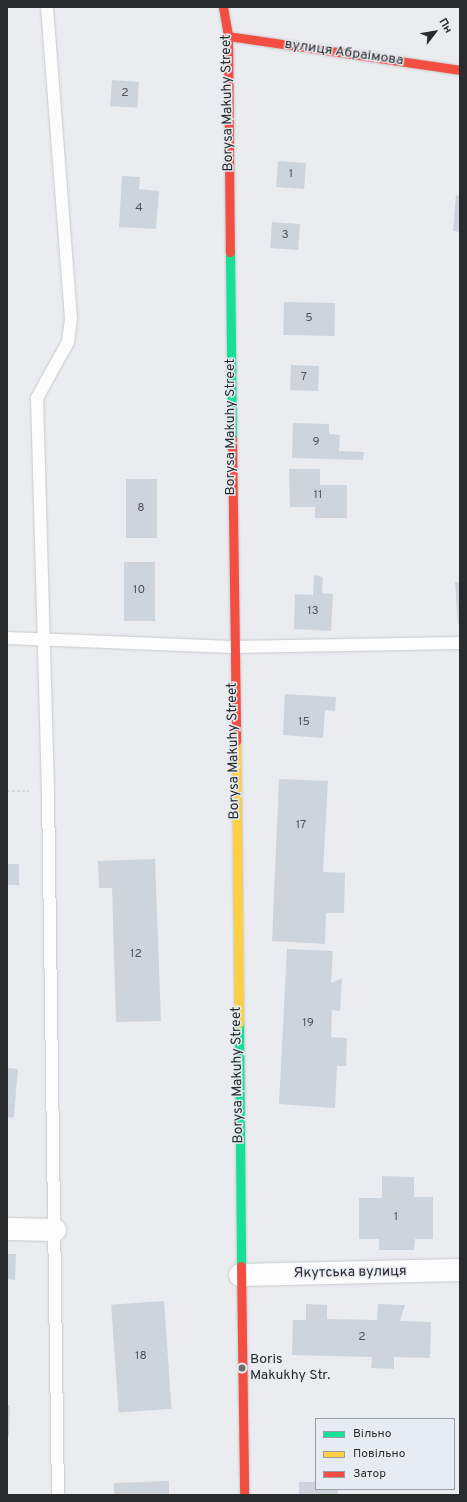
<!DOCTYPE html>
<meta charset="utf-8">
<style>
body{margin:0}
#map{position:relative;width:467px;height:1502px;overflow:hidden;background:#eaecef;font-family:Overpass,sans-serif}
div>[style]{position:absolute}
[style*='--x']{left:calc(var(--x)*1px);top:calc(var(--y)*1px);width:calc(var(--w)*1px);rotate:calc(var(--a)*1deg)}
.building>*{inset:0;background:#cdd4db;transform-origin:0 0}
.path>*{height:2.5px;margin-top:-1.25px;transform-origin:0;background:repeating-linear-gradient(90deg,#d7d8d9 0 3px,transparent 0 5px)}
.roads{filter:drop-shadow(0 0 1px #c8cacc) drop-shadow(0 0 1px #c8cacc)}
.lane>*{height:12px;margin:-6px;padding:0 6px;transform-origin:6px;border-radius:6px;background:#fcfcfd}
.street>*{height:22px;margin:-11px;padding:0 11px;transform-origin:11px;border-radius:11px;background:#fcfcfd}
.fast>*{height:9px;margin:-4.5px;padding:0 4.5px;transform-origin:4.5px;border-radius:4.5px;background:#16e098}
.slow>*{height:9px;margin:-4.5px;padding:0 4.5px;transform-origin:4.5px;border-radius:4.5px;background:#ffcf43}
.jam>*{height:9px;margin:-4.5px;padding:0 4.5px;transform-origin:4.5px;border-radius:4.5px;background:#f24e42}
.dots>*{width:11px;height:11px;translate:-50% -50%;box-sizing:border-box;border:2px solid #e7ecf2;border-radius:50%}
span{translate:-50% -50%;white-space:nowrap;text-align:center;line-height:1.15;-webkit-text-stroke:3px #e7ecf2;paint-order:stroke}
.number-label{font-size:12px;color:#525558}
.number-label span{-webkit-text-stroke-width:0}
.street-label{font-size:14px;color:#292b2d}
.poi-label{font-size:14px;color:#292b2d}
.left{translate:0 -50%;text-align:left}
.frame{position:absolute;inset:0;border:8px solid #292b2d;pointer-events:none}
.legend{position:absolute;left:315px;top:1418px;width:140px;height:72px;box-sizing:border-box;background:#e7ecf2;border:1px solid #9b9fa3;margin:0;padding:5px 7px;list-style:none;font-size:12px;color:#292b2d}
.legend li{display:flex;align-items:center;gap:8px;height:20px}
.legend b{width:20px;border:1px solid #9b9fa3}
.north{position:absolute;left:415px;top:12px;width:40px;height:40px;-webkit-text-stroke:3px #e7ecf2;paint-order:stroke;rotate:59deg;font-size:11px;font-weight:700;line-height:16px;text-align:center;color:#292b2d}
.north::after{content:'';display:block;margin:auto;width:14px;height:18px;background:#292b2d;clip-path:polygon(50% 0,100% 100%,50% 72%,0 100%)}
</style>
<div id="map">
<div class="building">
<div style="left:112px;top:80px;width:27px;height:26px;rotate:4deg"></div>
<div style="left:278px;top:161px;width:28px;height:26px;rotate:4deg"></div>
<div style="clip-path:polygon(122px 176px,140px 177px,139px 189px,159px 191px,156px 229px,119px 227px)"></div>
<div style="clip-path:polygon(456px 195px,460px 196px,460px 232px,453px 231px)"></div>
<div style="left:272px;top:222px;width:28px;height:26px;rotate:4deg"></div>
<div style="left:284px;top:302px;width:51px;height:33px;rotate:1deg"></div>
<div style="left:291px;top:365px;width:28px;height:25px;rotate:2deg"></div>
<div style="clip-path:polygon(293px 423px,329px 424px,329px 434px,340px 435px,339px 451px,364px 452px,363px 460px,292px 458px)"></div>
<div style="clip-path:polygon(289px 469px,320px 469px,320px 485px,347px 485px,347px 518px,315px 518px,315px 507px,290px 507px)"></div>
<div style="left:126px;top:479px;width:31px;height:59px"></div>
<div style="left:124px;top:562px;width:31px;height:59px"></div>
<div style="clip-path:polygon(314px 575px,323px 577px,322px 593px,333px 594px,331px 631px,294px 629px,295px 594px,313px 595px)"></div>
<div style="clip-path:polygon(455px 582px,460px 582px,460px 624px,458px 624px)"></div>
<div style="clip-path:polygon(285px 694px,336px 697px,335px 711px,325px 710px,323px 738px,283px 735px)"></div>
<div style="clip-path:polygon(279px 779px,328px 781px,323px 872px,345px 873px,344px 913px,326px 913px,325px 944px,272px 941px)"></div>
<div style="clip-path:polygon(155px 859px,161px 1021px,116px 1022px,112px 888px,99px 888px,98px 861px)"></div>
<div style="left:7px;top:864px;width:12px;height:21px"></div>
<div style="clip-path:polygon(287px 949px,333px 951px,331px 983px,342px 978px,340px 1011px,332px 1010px,331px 1037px,347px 1038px,346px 1066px,337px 1066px,335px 1108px,279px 1104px)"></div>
<div style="left:7px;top:1068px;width:11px;height:49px;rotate:5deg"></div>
<div style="clip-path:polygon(382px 1176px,414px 1177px,414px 1197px,433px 1197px,433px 1239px,415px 1239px,414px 1250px,379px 1250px,379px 1239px,359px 1239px,359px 1198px,382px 1198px)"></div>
<div style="clip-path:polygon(7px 1254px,16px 1254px,15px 1280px,7px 1279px)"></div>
<div style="left:164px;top:1301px;width:108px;height:53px;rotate:86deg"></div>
<div style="clip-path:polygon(306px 1304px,327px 1305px,327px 1319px,377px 1320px,378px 1304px,405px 1305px,400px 1321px,431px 1322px,430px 1358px,394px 1357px,394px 1369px,371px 1368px,372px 1357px,292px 1355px,293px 1320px,306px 1320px)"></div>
<div style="clip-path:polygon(7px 1405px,10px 1405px,9px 1436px,7px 1436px)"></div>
<div style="clip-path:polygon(169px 1481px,169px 1495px,114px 1495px,114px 1483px)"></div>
<div style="clip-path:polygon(299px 1482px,316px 1482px,316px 1489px,338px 1489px,338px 1495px,299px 1495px)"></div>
</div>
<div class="path">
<div style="--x:7;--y:791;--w:22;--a:0"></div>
</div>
<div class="roads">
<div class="lane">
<div style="--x:47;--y:7;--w:312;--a:85.6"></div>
<div style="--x:71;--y:318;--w:24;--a:97"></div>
<div style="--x:68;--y:342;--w:64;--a:119"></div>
<div style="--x:37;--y:398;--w:393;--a:88.4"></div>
<div style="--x:48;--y:791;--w:704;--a:89.19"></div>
<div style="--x:7;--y:638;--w:225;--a:2.3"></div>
<div style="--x:232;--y:647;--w:228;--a:-1"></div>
</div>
<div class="street">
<div style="--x:7;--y:1229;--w:48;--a:1.2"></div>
<div style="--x:240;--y:1275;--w:220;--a:-1.3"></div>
</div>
<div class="fast">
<div style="--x:230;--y:252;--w:187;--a:89.4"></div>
<div style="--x:239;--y:1023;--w:243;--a:89.5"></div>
</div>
<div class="slow">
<div style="--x:236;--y:741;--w:282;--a:89.4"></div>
</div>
<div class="jam">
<div style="--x:223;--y:7;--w:29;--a:80"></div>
<div style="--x:228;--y:36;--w:216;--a:89.5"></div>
<div style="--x:228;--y:36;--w:234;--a:8.3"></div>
<div style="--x:232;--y:439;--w:302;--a:89.2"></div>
<div style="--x:241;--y:1266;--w:229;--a:89.2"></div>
</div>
</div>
<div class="dots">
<div style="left:242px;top:1368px;background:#6d6f71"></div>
</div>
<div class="number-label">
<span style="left:125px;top:94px">2</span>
<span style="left:291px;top:175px">1</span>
<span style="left:139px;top:209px">4</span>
<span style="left:285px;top:236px">3</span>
<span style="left:309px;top:319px">5</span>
<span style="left:304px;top:378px">7</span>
<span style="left:316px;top:443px">9</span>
<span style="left:318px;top:496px">11</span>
<span style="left:141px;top:509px">8</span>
<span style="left:139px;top:591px">10</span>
<span style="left:313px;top:612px">13</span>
<span style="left:304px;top:723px">15</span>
<span style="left:301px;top:826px">17</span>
<span style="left:136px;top:955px">12</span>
<span style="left:308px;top:1024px">19</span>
<span style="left:396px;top:1218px">1</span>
<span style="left:362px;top:1338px">2</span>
<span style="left:141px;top:1357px">18</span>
</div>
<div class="street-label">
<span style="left:344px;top:53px;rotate:8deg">вулиця Абраімова</span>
<span style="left:228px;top:103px;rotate:-91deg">Borysa Makuhy Street</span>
<span style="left:231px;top:427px;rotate:-90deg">Borysa Makuhy Street</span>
<span style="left:234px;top:751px;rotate:-91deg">Borysa Makuhy Street</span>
<span style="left:238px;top:1075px;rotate:-91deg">Borysa Makuhy Street</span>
<span style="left:350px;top:1273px;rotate:-1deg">Якутська вулиця</span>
</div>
<div class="poi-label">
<span class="left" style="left:250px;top:1368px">Boris<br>Makukhy Str.</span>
</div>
<div class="frame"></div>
<ul class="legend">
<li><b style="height:5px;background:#16e098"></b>Вільно</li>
<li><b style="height:5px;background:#ffcf43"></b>Повільно</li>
<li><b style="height:5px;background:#f24e42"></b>Затор</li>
</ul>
<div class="north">Пн</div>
</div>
